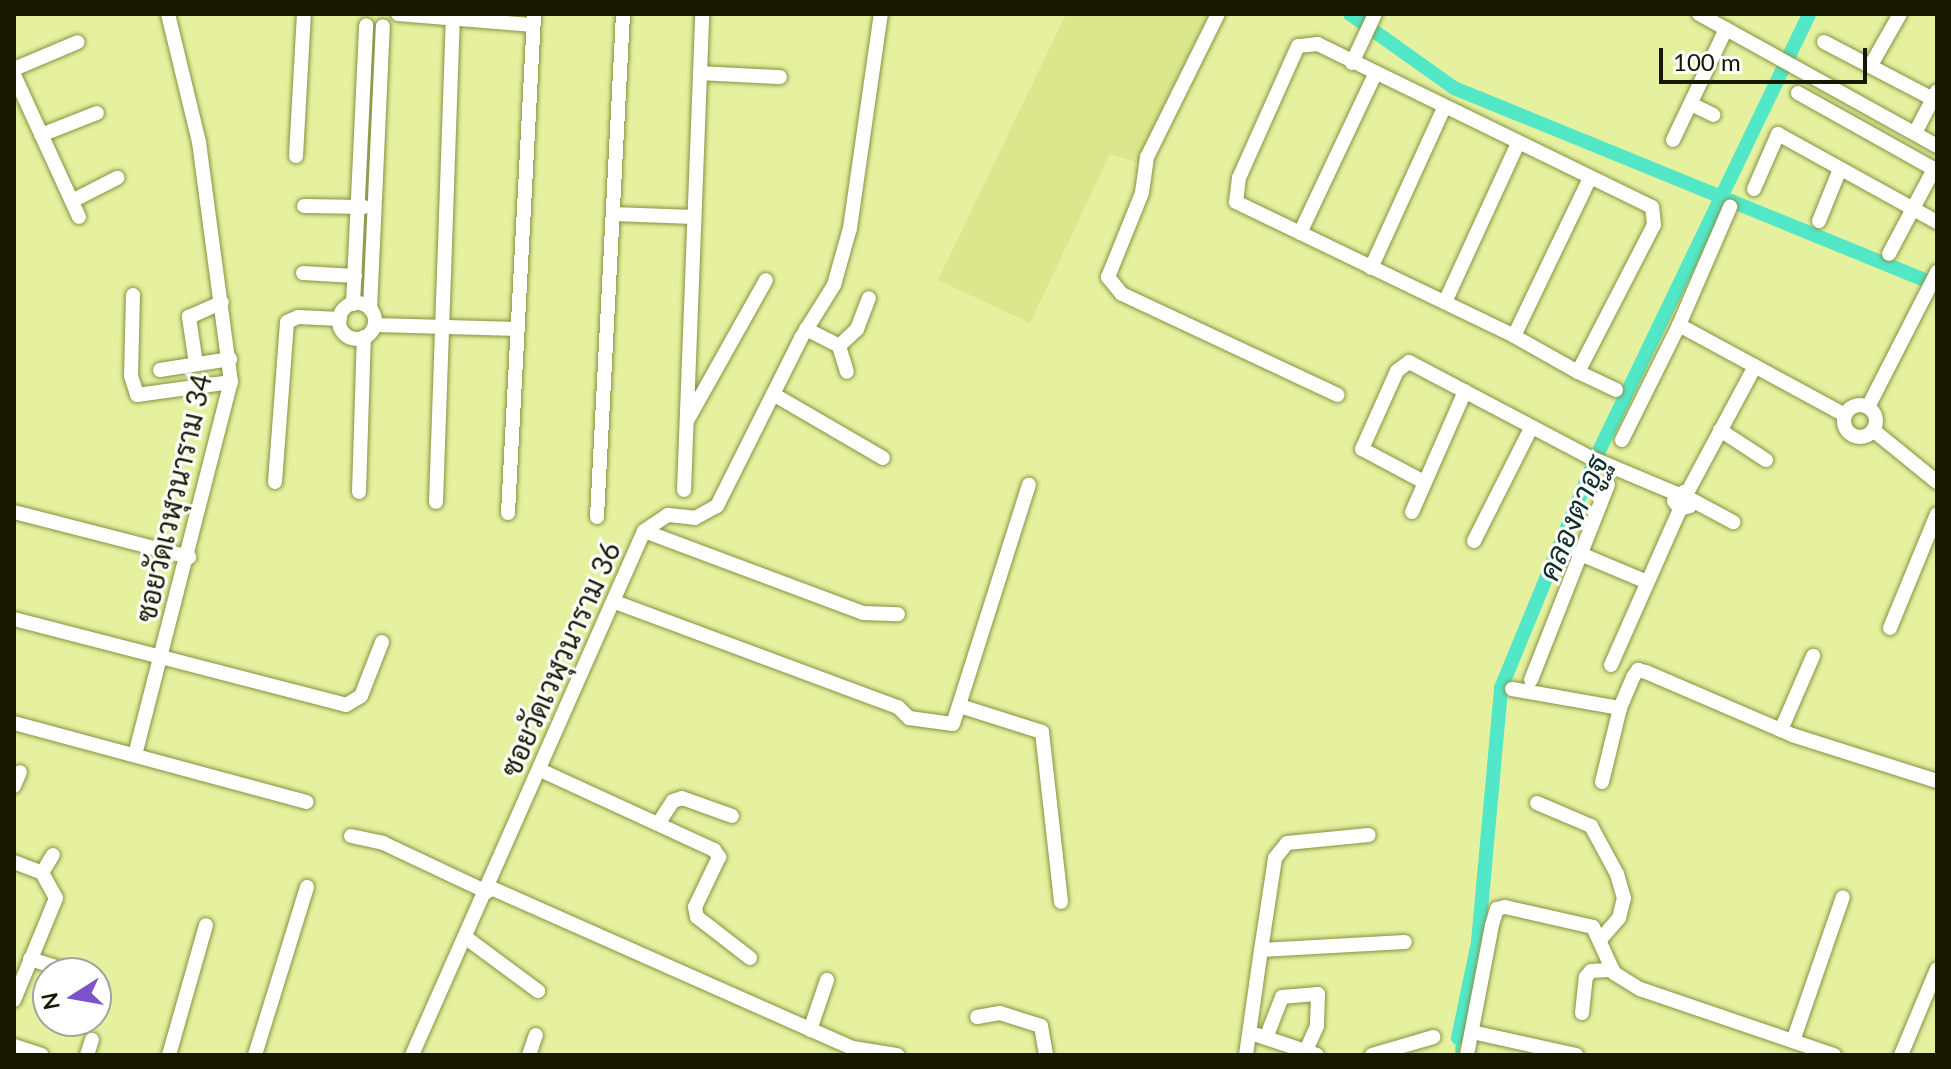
<!DOCTYPE html>
<meta charset="utf-8">
<style>
body{margin:0}
#map{position:relative;width:1951px;height:1069px;overflow:hidden;background:#e5f19f;font-family:Lato,Sarabun,sans-serif}
div>[style]{position:absolute}
[style*='--x']{left:calc(var(--x)*1px);top:calc(var(--y)*1px);width:calc(var(--w)*1px);rotate:calc(var(--a)*1deg)}
.built>*{inset:0;background:#dae78c}
.stream>*{height:4px;margin:-2px;padding:0 2px;transform-origin:2px;border-radius:2px;background:#52e7c7}
.canal>*{height:14px;margin:-7px;padding:0 7px;transform-origin:7px;border-radius:7px;background:#52e7c7}
.roads{filter:drop-shadow(0 0 2px #879141) drop-shadow(0 0 2px #879141)}
.minor>*{height:14px;margin:-7px;padding:0 7px;transform-origin:7px;border-radius:7px;background:#fff}
.minor>.ring{margin:-7px;padding:0;box-sizing:content-box;background:none;border:14px solid #fff;border-radius:50%}
span{translate:-50% -50%;white-space:nowrap;text-align:center;line-height:1.15;-webkit-text-stroke:6px #fff;paint-order:stroke}
.street-label{font-size:28px;color:#161900}
.water-label{font-size:30px;color:#113029;font-style:italic}
.frame{position:absolute;inset:0;border:16px solid #161900;pointer-events:none}
.north{position:absolute;left:32px;top:957px;width:80px;height:80px;box-sizing:border-box;background:#fff;border:2px solid #a2a399;border-radius:50%;rotate:259deg;font-size:22px;font-weight:700;line-height:32px;text-align:center;color:#161900}
.north::after{content:'';display:block;margin:auto;width:28px;height:36px;background:#7d53cd;clip-path:polygon(50% 0,100% 100%,50% 72%,0 100%)}
.scale{position:absolute;left:1659px;top:48px;width:208px;height:36px;box-sizing:border-box;border:4px solid #161900;border-top:0;padding-left:10px;font-size:24px;line-height:28px;white-space:nowrap;color:#161900;-webkit-text-stroke:6px #fff;paint-order:stroke}
</style>
<div id="map">
<div class="built">
<div style="clip-path:polygon(1066px 14px,1208px 14px,1136px 162px,1110px 154px,1030px 323px,938px 280px)"></div>
</div>
<div class="stream">
<div style="--x:1457;--y:1055;--w:17;--a:-87"></div>
</div>
<div class="canal">
<div style="--x:1350;--y:14;--w:128;--a:35.4"></div>
<div style="--x:1454;--y:88;--w:522;--a:22.19"></div>
<div style="--x:1458;--y:1038;--w:98;--a:-78.2"></div>
<div style="--x:1478;--y:942;--w:255;--a:-84.8"></div>
<div style="--x:1501;--y:688;--w:254;--a:-67.6"></div>
<div style="--x:1598;--y:453;--w:487;--a:-64.3"></div>
</div>
<div class="roads">
<div class="minor">
<div style="--x:398;--y:14;--w:135;--a:4.7"></div>
<div style="--x:1218;--y:14;--w:160;--a:116.4"></div>
<div style="--x:1147;--y:157;--w:36;--a:98"></div>
<div style="--x:1142;--y:193;--w:91;--a:112"></div>
<div style="--x:1108;--y:277;--w:22;--a:51"></div>
<div style="--x:1122;--y:294;--w:238;--a:25.1"></div>
<div style="--x:1699;--y:14;--w:272;--a:29"></div>
<div style="--x:1824;--y:42;--w:127;--a:27.6"></div>
<div style="--x:1352;--y:63;--w:54;--a:-64.9"></div>
<div style="--x:1871;--y:65;--w:59;--a:-60.4"></div>
<div style="--x:14;--y:69;--w:69;--a:-22.9"></div>
<div style="--x:700;--y:73;--w:80;--a:2.9"></div>
<div style="--x:14;--y:75;--w:156;--a:65.4"></div>
<div style="--x:1798;--y:93;--w:156;--a:29.2"></div>
<div style="--x:1934;--y:169;--w:96;--a:117.9"></div>
<div style="--x:1691;--y:104;--w:25;--a:26"></div>
<div style="--x:1915;--y:133;--w:47;--a:-62.4"></div>
<div style="--x:41;--y:135;--w:60;--a:-21.4"></div>
<div style="--x:1673;--y:140;--w:123;--a:-64.5"></div>
<div style="--x:296;--y:156;--w:142;--a:-86.8"></div>
<div style="--x:1754;--y:189;--w:60;--a:-66.4"></div>
<div style="--x:1778;--y:134;--w:182;--a:29"></div>
<div style="--x:72;--y:201;--w:51;--a:-27.1"></div>
<div style="--x:304;--y:206;--w:60;--a:1"></div>
<div style="--x:613;--y:214;--w:81;--a:2.1"></div>
<div style="--x:1819;--y:221;--w:56;--a:-68"></div>
<div style="--x:1300;--y:233;--w:176;--a:-64.7"></div>
<div style="--x:1371;--y:268;--w:176;--a:-65.5"></div>
<div style="--x:303;--y:273;--w:52;--a:3.3"></div>
<div style="--x:133;--y:295;--w:81;--a:91.4"></div>
<div style="--x:131;--y:376;--w:20;--a:72"></div>
<div style="--x:137;--y:395;--w:95;--a:-7.9"></div>
<div style="--x:1445;--y:302;--w:175;--a:-65.3"></div>
<div class="ring" style="left:339px;top:303px;width:22px;height:22px"></div>
<div style="--x:353;--y:304;--w:279;--a:-87.3"></div>
<div style="--x:370;--y:309;--w:283;--a:-87.4"></div>
<div style="--x:375;--y:325;--w:143;--a:1.6"></div>
<div style="--x:1679;--y:325;--w:129;--a:-66.6"></div>
<div style="--x:806;--y:329;--w:37;--a:27"></div>
<div style="--x:839;--y:346;--w:27;--a:73"></div>
<div style="--x:1514;--y:336;--w:175;--a:-64.3"></div>
<div style="--x:839;--y:346;--w:25;--a:-43"></div>
<div style="--x:857;--y:329;--w:33;--a:-69"></div>
<div style="--x:196;--y:364;--w:48;--a:-98.5"></div>
<div style="--x:189;--y:317;--w:36;--a:-24"></div>
<div style="--x:160;--y:370;--w:71;--a:-8.9"></div>
<div style="--x:1578;--y:372;--w:165;--a:-62.7"></div>
<div style="--x:1654;--y:225;--w:18;--a:-96"></div>
<div style="--x:1652;--y:207;--w:372;--a:-154"></div>
<div style="--x:1318;--y:44;--w:20;--a:174"></div>
<div style="--x:1298;--y:46;--w:145;--a:114.1"></div>
<div style="--x:1239;--y:178;--w:24;--a:97"></div>
<div style="--x:1236;--y:202;--w:309;--a:25.7"></div>
<div style="--x:1514;--y:336;--w:73;--a:29.4"></div>
<div style="--x:1578;--y:372;--w:42;--a:25.3"></div>
<div style="--x:773;--y:394;--w:127;--a:30.2"></div>
<div class="ring" style="left:1844px;top:405px;width:18px;height:18px"></div>
<div style="--x:1868;--y:407;--w:152;--a:-62.9"></div>
<div style="--x:688;--y:419;--w:159;--a:-60.7"></div>
<div style="--x:1720;--y:430;--w:55;--a:33.1"></div>
<div style="--x:1873;--y:430;--w:82;--a:39.1"></div>
<div style="--x:1622;--y:440;--w:128;--a:-63.6"></div>
<div style="--x:1679;--y:325;--w:189;--a:28.5"></div>
<div style="--x:275;--y:482;--w:160;--a:-85.7"></div>
<div style="--x:287;--y:322;--w:12;--a:-24"></div>
<div style="--x:298;--y:317;--w:42;--a:2.7"></div>
<div style="--x:1424;--y:482;--w:70;--a:-152"></div>
<div style="--x:1362;--y:449;--w:85;--a:-65.8"></div>
<div style="--x:1397;--y:371;--w:15;--a:-37"></div>
<div style="--x:1409;--y:362;--w:204;--a:27.8"></div>
<div style="--x:1589;--y:457;--w:95;--a:22.8"></div>
<div style="--x:684;--y:490;--w:476;--a:-87.8"></div>
<div style="--x:359;--y:492;--w:155;--a:-88.2"></div>
<div style="--x:1687;--y:493;--w:144;--a:-61.8"></div>
<div style="--x:1692;--y:500;--w:47;--a:28.2"></div>
<div style="--x:436;--y:502;--w:488;--a:-88"></div>
<div style="--x:14;--y:512;--w:181;--a:14.4"></div>
<div style="--x:1412;--y:512;--w:132;--a:-66.3"></div>
<div style="--x:508;--y:513;--w:500;--a:-87"></div>
<div style="--x:597;--y:517;--w:504;--a:-87.04"></div>
<div style="--x:644;--y:531;--w:234;--a:20.5"></div>
<div style="--x:863;--y:613;--w:35;--a:2"></div>
<div style="--x:1474;--y:541;--w:127;--a:-63.2"></div>
<div style="--x:1578;--y:553;--w:75;--a:22.8"></div>
<div style="--x:615;--y:602;--w:302;--a:20.4"></div>
<div style="--x:898;--y:707;--w:16;--a:45"></div>
<div style="--x:909;--y:718;--w:44;--a:7.8"></div>
<div style="--x:953;--y:724;--w:251;--a:-72.4"></div>
<div style="--x:14;--y:619;--w:343;--a:14.5"></div>
<div style="--x:346;--y:705;--w:17;--a:-31"></div>
<div style="--x:361;--y:696;--w:58;--a:-68.7"></div>
<div style="--x:1890;--y:628;--w:123;--a:-67.6"></div>
<div style="--x:1611;--y:665;--w:171;--a:-66.1"></div>
<div style="--x:1680;--y:509;--w:10;--a:-17"></div>
<div style="--x:1690;--y:506;--w:15;--a:-113"></div>
<div style="--x:1684;--y:492;--w:13;--a:138"></div>
<div style="--x:1674;--y:501;--w:10;--a:53"></div>
<div style="--x:1531;--y:680;--w:210;--a:-68.5"></div>
<div style="--x:1512;--y:689;--w:110;--a:10"></div>
<div style="--x:1620;--y:708;--w:34;--a:-67"></div>
<div style="--x:1633;--y:677;--w:9;--a:-54"></div>
<div style="--x:1638;--y:670;--w:8;--a:14"></div>
<div style="--x:1646;--y:672;--w:159;--a:23.3"></div>
<div style="--x:1792;--y:735;--w:152;--a:17.6"></div>
<div style="--x:960;--y:706;--w:86;--a:17.6"></div>
<div style="--x:1042;--y:732;--w:171;--a:83.6"></div>
<div style="--x:14;--y:723;--w:303;--a:15.1"></div>
<div style="--x:1781;--y:730;--w:81;--a:-66.6"></div>
<div style="--x:135;--y:755;--w:385;--a:-75.6"></div>
<div style="--x:231;--y:382;--w:242;--a:-97.6"></div>
<div style="--x:199;--y:142;--w:132;--a:-103.6"></div>
<div style="--x:540;--y:770;--w:192;--a:24.7"></div>
<div style="--x:714;--y:850;--w:9;--a:54"></div>
<div style="--x:719;--y:857;--w:55;--a:115.6"></div>
<div style="--x:695;--y:907;--w:10;--a:79"></div>
<div style="--x:697;--y:917;--w:67;--a:37.7"></div>
<div style="--x:1602;--y:782;--w:76;--a:-76.3"></div>
<div style="--x:14;--y:786;--w:15;--a:-67"></div>
<div style="--x:1537;--y:803;--w:59;--a:23.1"></div>
<div style="--x:1591;--y:826;--w:55;--a:61.6"></div>
<div style="--x:1617;--y:874;--w:25;--a:74"></div>
<div style="--x:1624;--y:898;--w:21;--a:104"></div>
<div style="--x:1619;--y:918;--w:29;--a:131"></div>
<div style="--x:658;--y:824;--w:27;--a:-57"></div>
<div style="--x:673;--y:801;--w:9;--a:-18"></div>
<div style="--x:682;--y:798;--w:53;--a:19.8"></div>
<div style="--x:351;--y:836;--w:33;--a:12"></div>
<div style="--x:383;--y:843;--w:115;--a:25.2"></div>
<div style="--x:14;--y:862;--w:30;--a:21"></div>
<div style="--x:489;--y:887;--w:398;--a:23.9"></div>
<div style="--x:853;--y:1048;--w:45;--a:9"></div>
<div style="--x:465;--y:937;--w:91;--a:36.5"></div>
<div style="--x:1261;--y:950;--w:93;--a:-81.3"></div>
<div style="--x:1275;--y:858;--w:19;--a:-51"></div>
<div style="--x:1287;--y:843;--w:82;--a:-5.6"></div>
<div style="--x:30;--y:959;--w:44;--a:17.2"></div>
<div style="--x:14;--y:1000;--w:110;--a:-67.6"></div>
<div style="--x:56;--y:898;--w:29;--a:-119"></div>
<div style="--x:42;--y:873;--w:21;--a:-59"></div>
<div style="--x:1582;--y:1013;--w:36;--a:-84"></div>
<div style="--x:1586;--y:977;--w:8;--a:-50"></div>
<div style="--x:1591;--y:971;--w:22;--a:-3"></div>
<div style="--x:977;--y:1017;--w:23;--a:-10"></div>
<div style="--x:1000;--y:1013;--w:43;--a:17.6"></div>
<div style="--x:1041;--y:1026;--w:29;--a:80"></div>
<div style="--x:810;--y:1030;--w:53;--a:-71.2"></div>
<div style="--x:1472;--y:1032;--w:107;--a:12.5"></div>
<div style="--x:1257;--y:1035;--w:63;--a:18.4"></div>
<div style="--x:1266;--y:1038;--w:44;--a:-68.7"></div>
<div style="--x:1282;--y:997;--w:36;--a:-5"></div>
<div style="--x:1318;--y:994;--w:32;--a:92"></div>
<div style="--x:1317;--y:1026;--w:24;--a:114"></div>
<div style="--x:1793;--y:1041;--w:152;--a:-70.9"></div>
<div style="--x:14;--y:1046;--w:29;--a:18"></div>
<div style="--x:87;--y:1055;--w:16;--a:-72"></div>
<div style="--x:169;--y:1055;--w:135;--a:-74.1"></div>
<div style="--x:255;--y:1055;--w:176;--a:-72.8"></div>
<div style="--x:412;--y:1055;--w:573;--a:-66.12"></div>
<div style="--x:644;--y:531;--w:29;--a:-34"></div>
<div style="--x:668;--y:515;--w:27;--a:6"></div>
<div style="--x:695;--y:518;--w:25;--a:-29"></div>
<div style="--x:717;--y:506;--w:188;--a:-63.4"></div>
<div style="--x:801;--y:338;--w:62;--a:-58.1"></div>
<div style="--x:834;--y:285;--w:59;--a:-74.3"></div>
<div style="--x:850;--y:228;--w:216;--a:-81.8"></div>
<div style="--x:529;--y:1055;--w:21;--a:-71"></div>
<div style="--x:1246;--y:1055;--w:106;--a:-81.9"></div>
<div style="--x:1261;--y:950;--w:144;--a:-3.2"></div>
<div style="--x:1372;--y:1055;--w:64;--a:-16.4"></div>
<div style="--x:1467;--y:1055;--w:132;--a:-79.1"></div>
<div style="--x:1492;--y:925;--w:17;--a:-73"></div>
<div style="--x:1497;--y:909;--w:8;--a:-14"></div>
<div style="--x:1505;--y:907;--w:90;--a:12.8"></div>
<div style="--x:1593;--y:927;--w:51;--a:65.5"></div>
<div style="--x:1614;--y:973;--w:31;--a:32"></div>
<div style="--x:1640;--y:989;--w:205;--a:18.8"></div>
<div style="--x:1901;--y:1055;--w:93;--a:-67.3"></div>
</div>
</div>
<div class="street-label">
<span style="left:173px;top:498px;rotate:-77deg">ซอยวัดเวฬุวนาราม 34</span>
<span style="left:560px;top:659px;rotate:-66deg">ซอยวัดเวฬุวนาราม 36</span>
</div>
<div class="water-label">
<span style="left:1572px;top:517px;rotate:-67deg">คลองตาอูฐ</span>
</div>
<div class="frame"></div>
<div class="north">N</div>
<div class="scale">100 m</div>
</div>
